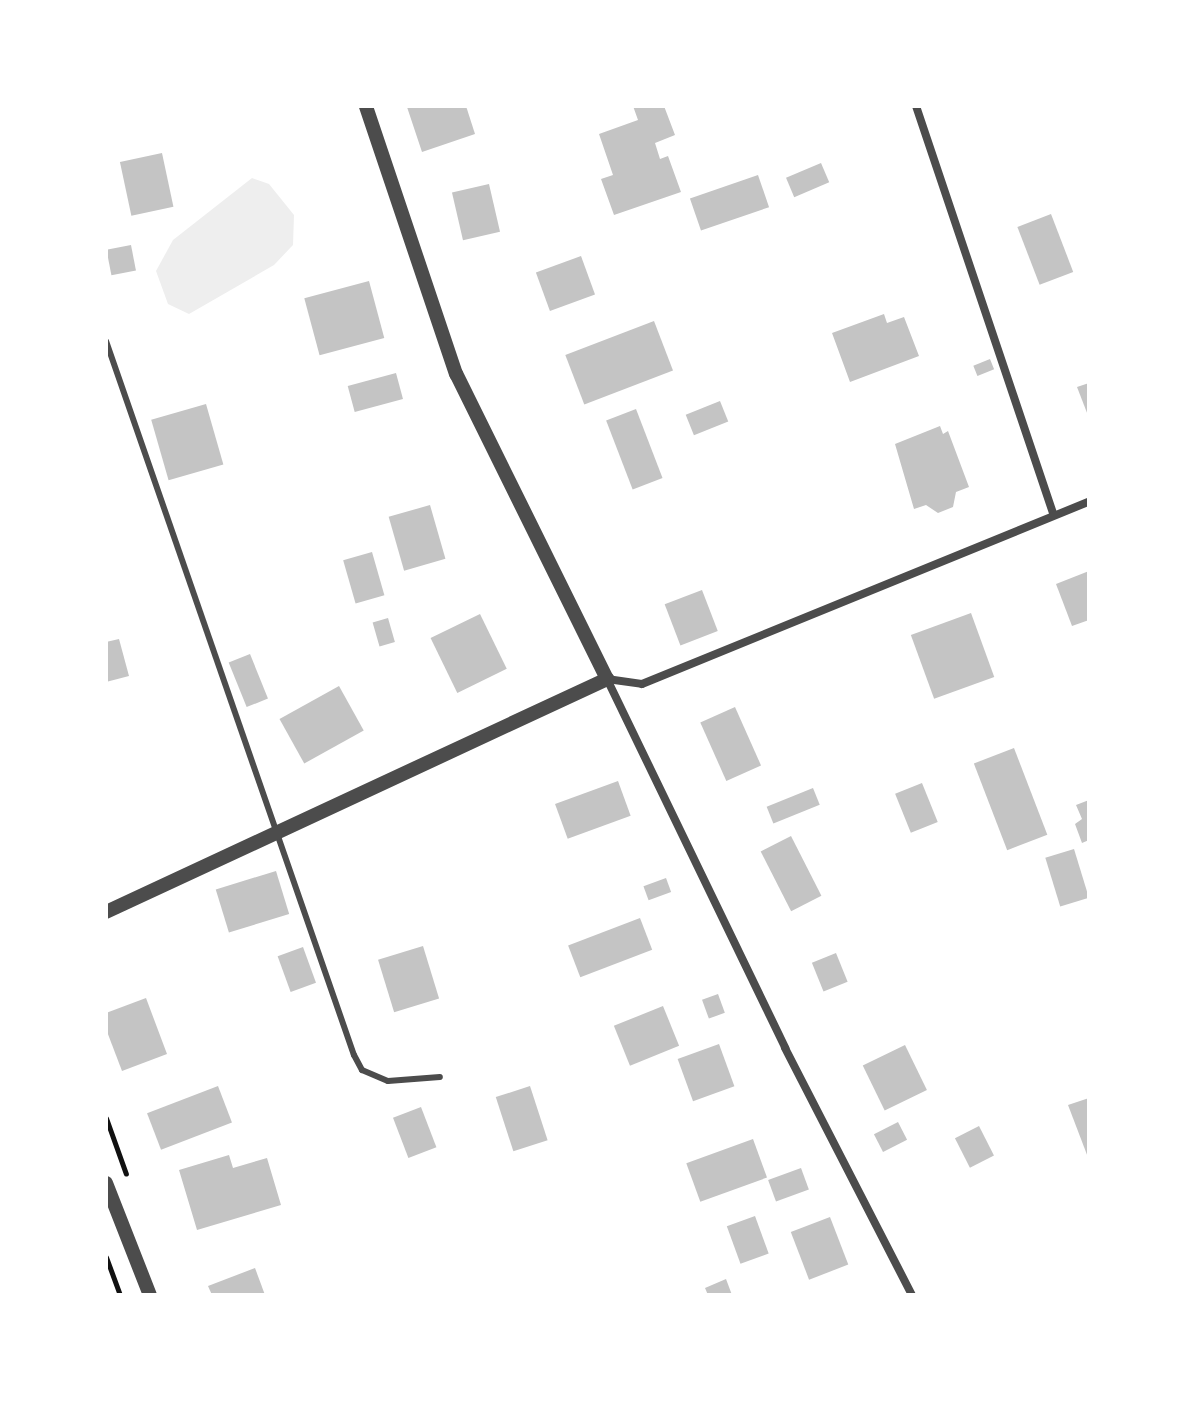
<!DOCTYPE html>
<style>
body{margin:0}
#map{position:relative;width:1195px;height:1401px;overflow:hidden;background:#fff;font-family:Lato,sans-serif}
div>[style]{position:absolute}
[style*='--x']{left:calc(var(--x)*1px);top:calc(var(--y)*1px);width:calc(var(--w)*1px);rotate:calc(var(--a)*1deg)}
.green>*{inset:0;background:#eee}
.building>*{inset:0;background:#c4c4c4;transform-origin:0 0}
.path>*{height:5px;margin:-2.5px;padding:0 2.5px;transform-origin:2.5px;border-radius:2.5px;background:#111}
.service>*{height:6px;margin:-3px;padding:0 3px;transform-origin:3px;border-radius:3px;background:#4c4c4c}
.minor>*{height:8px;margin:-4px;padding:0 4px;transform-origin:4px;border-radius:4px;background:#4c4c4c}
.tertiary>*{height:14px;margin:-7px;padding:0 7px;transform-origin:7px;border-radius:7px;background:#4c4c4c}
span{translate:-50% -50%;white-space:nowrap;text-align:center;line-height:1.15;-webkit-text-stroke:8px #fff;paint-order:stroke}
.frame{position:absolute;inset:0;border:108px solid #fff;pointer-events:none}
</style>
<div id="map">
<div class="green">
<div style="clip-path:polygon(252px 178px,269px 184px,294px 215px,293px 245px,274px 265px,189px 314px,168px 304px,156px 271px,173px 240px)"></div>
</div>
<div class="building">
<div style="clip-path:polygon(466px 106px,475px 134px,422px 152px,407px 107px)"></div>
<div style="clip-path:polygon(633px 106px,664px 106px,675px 135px,655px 143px,660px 159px,668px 156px,681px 192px,614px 215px,601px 179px,613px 175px,599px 134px,638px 120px)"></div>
<div style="left:162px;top:153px;width:55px;height:43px;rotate:78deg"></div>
<div style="left:821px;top:163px;width:21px;height:38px;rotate:67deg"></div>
<div style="left:758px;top:175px;width:34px;height:72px;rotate:71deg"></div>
<div style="left:489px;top:184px;width:49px;height:38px;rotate:77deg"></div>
<div style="left:1051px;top:214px;width:62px;height:36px;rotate:69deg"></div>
<div style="left:131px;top:245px;width:26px;height:25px;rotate:79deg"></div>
<div style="left:581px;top:256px;width:41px;height:48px;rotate:70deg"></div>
<div style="left:369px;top:281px;width:59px;height:67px;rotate:75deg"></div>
<div style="clip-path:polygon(884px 314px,887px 323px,904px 317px,919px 356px,850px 382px,832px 333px)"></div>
<div style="left:654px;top:321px;width:53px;height:95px;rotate:69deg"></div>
<div style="left:990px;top:359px;width:11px;height:18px;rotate:68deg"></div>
<div style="left:396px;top:373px;width:27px;height:50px;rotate:75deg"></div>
<div style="clip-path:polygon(1089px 383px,1089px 418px,1077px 387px)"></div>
<div style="left:720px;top:401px;width:22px;height:37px;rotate:68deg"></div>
<div style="left:206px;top:404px;width:63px;height:57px;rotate:74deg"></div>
<div style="left:636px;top:409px;width:74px;height:32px;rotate:69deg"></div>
<div style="clip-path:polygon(940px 426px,943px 434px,948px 431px,969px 487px,956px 492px,953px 507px,938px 513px,926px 505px,914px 509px,895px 444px)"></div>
<div style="left:430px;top:505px;width:56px;height:43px;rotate:74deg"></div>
<div style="left:372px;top:552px;width:45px;height:30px;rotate:74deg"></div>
<div style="clip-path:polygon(1089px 571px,1089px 620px,1072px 626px,1056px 584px)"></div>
<div style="left:702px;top:590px;width:44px;height:40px;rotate:69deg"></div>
<div style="left:971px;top:613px;width:68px;height:64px;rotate:70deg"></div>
<div style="left:480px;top:614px;width:61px;height:55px;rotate:64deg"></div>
<div style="left:388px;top:618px;width:25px;height:16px;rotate:74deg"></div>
<div style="clip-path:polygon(119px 639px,129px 676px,106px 682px,106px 642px)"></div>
<div style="left:250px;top:654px;width:48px;height:23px;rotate:68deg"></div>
<div style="left:339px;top:686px;width:51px;height:68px;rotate:61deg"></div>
<div style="left:735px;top:707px;width:64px;height:38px;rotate:66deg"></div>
<div style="left:1014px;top:748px;width:93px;height:43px;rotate:69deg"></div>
<div style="left:618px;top:781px;width:37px;height:67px;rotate:70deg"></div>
<div style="left:922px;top:783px;width:42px;height:29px;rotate:68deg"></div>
<div style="left:813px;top:788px;width:18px;height:50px;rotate:68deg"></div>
<div style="clip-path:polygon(1089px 800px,1089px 840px,1082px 843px,1075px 824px,1082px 819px,1076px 805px)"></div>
<div style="left:791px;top:836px;width:67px;height:34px;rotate:63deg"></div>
<div style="left:1074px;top:849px;width:51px;height:30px;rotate:73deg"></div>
<div style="left:276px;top:871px;width:45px;height:63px;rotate:73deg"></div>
<div style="left:666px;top:878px;width:15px;height:24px;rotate:70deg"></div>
<div style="left:640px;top:918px;width:34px;height:77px;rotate:69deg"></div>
<div style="left:423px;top:946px;width:55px;height:47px;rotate:73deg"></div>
<div style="left:303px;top:947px;width:38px;height:27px;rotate:70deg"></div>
<div style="left:836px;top:953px;width:31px;height:26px;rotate:68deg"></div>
<div style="left:718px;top:994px;width:20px;height:17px;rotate:70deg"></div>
<div style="clip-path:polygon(146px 998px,167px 1054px,122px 1071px,106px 1029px,106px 1013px)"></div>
<div style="left:663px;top:1006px;width:43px;height:53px;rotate:68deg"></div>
<div style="left:719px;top:1044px;width:45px;height:44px;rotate:70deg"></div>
<div style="left:905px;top:1045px;width:50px;height:47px;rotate:64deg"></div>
<div style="left:218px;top:1086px;width:39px;height:76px;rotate:69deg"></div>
<div style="left:530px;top:1086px;width:57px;height:36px;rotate:72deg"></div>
<div style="clip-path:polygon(1089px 1098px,1089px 1160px,1068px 1105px)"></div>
<div style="left:421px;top:1107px;width:43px;height:30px;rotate:69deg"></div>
<div style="left:898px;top:1122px;width:20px;height:27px;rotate:63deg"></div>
<div style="left:979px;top:1126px;width:33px;height:27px;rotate:63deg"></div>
<div style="left:753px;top:1139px;width:41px;height:71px;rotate:70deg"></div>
<div style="clip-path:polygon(229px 1155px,233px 1168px,267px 1158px,281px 1205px,197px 1230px,179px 1170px)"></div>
<div style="left:801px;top:1168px;width:23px;height:35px;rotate:70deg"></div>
<div style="left:755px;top:1216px;width:40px;height:30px;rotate:70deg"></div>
<div style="left:830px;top:1217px;width:51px;height:42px;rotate:69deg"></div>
<div style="clip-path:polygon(255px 1268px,265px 1295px,212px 1295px,208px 1286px)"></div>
<div style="clip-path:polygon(726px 1279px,732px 1295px,708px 1295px,705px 1288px)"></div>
</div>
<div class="path">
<div style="--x:106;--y:1118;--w:59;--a:70.3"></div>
<div style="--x:106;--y:1257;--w:40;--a:69.8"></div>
</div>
<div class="service">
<div style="--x:106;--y:341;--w:756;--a:70.85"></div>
<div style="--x:354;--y:1055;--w:17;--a:62"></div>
<div style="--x:362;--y:1070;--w:28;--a:23"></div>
<div style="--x:388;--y:1081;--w:52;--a:-4.4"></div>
</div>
<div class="minor">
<div style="--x:916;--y:106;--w:430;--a:71.4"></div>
<div style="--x:607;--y:679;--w:410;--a:64.2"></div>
<div style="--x:785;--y:1048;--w:278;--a:62.8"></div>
<div style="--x:607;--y:679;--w:35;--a:8"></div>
<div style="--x:642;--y:684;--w:483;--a:-22.2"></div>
</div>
<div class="tertiary">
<div style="--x:106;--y:912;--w:553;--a:-24.94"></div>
<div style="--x:607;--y:679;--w:340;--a:-116.3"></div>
<div style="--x:456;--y:374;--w:283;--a:-108.6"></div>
<div style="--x:106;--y:1183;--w:120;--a:68.6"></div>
</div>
<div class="frame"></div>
</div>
